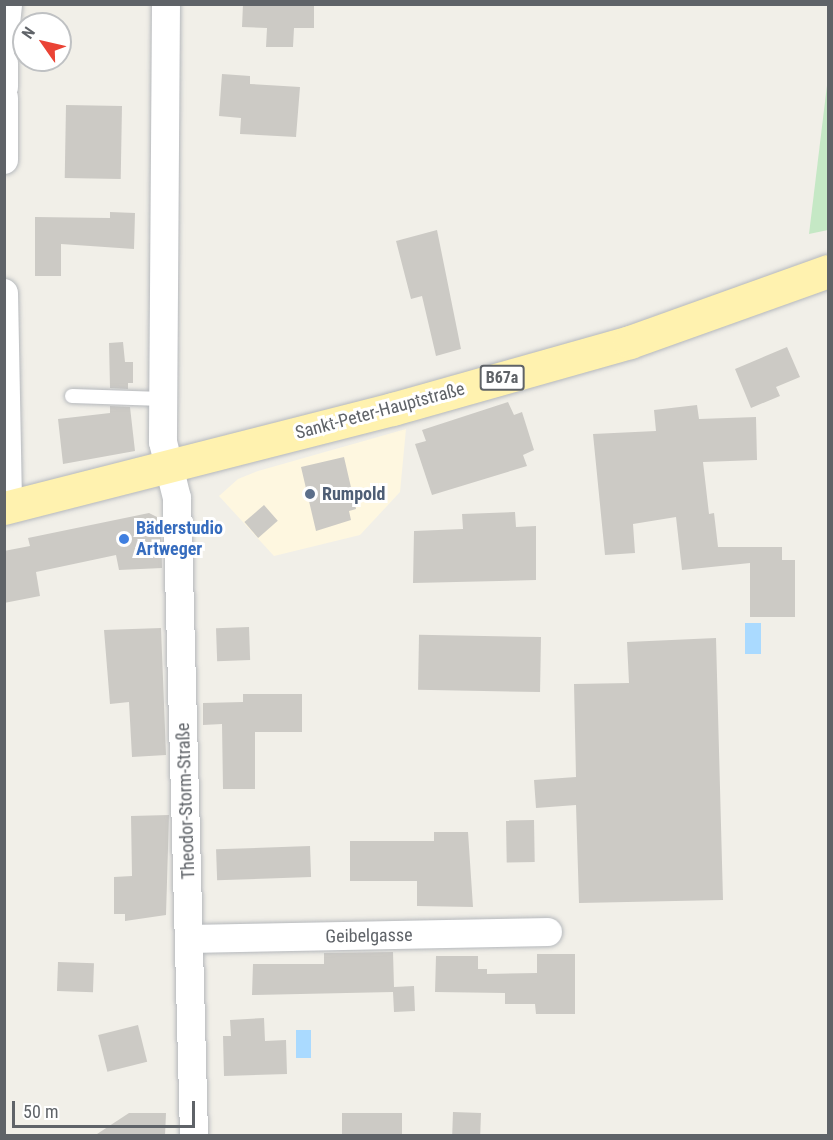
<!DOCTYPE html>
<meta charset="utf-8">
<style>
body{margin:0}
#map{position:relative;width:833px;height:1140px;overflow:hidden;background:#f1efe8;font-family:"Roboto Condensed",sans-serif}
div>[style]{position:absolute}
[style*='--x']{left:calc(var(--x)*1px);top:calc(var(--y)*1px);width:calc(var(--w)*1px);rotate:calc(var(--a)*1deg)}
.commercial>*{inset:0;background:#fef7e0}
.green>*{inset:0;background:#c5e8c5}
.water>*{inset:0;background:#aadaff;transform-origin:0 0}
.building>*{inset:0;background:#cccac5;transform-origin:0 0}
.roads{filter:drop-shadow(0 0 2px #b5b8bc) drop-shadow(0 0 2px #b5b8bc)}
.service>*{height:14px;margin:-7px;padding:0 7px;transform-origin:7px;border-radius:7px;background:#fff}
.minor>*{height:28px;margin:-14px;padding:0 14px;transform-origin:14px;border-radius:14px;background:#fff}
.primary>*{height:33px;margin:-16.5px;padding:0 16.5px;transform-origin:16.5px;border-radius:16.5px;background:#fff2af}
.dots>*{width:16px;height:16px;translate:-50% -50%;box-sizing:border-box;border:3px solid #fff;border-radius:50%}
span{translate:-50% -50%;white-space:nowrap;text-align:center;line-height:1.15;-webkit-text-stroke:6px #fff;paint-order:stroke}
.shield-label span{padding:2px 4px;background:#fff;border:2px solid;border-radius:4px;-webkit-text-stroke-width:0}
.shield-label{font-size:16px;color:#5f6368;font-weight:700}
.street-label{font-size:18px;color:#5f6368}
.service-label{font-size:18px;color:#4e5e75;font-weight:700}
.left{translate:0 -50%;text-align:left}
.shop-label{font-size:18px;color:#366cbe;font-weight:700}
.frame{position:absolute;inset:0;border:6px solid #5f6368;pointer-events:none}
.north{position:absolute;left:12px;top:12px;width:60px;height:60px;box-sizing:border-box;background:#fff;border:2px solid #bfc1c3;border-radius:50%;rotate:304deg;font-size:16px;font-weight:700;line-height:24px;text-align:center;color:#5f6368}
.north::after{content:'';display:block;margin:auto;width:21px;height:27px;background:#ea4335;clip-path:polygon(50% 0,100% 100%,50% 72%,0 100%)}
.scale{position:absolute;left:12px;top:1101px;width:183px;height:27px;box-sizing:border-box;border:3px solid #5f6368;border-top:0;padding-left:8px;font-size:18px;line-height:21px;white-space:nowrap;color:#5f6368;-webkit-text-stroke:4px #fff;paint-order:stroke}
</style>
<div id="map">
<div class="commercial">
<div style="clip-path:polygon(406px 429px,400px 492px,360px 535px,274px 556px,219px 496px,238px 479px,258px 471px)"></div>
</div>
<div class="green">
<div style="clip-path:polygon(828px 77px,828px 230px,809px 234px)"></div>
</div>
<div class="water">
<div style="left:745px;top:623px;width:16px;height:31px"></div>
<div style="left:296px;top:1030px;width:15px;height:28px"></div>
</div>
<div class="building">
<div style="clip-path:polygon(243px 4px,314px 4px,314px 28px,294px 28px,293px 47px,266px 47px,267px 28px,242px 27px)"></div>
<div style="clip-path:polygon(222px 74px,250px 76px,250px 84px,300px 87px,296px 137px,240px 134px,241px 118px,219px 116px)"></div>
<div style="left:66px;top:105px;width:56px;height:73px;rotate:1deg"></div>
<div style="clip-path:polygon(110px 212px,135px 213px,134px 249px,61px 244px,61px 276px,35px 276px,35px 217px,110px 218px)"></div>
<div style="clip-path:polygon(437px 230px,461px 349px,436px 356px,422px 296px,411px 299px,396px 241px)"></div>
<div style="clip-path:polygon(123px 342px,125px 362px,133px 362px,133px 383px,128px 383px,128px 389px,110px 388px,109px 343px)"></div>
<div style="clip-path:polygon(787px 347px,800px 377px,776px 387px,780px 396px,751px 408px,735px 369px)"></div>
<div style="clip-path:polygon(508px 402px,514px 415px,522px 412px,534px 450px,523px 455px,527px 466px,432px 495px,415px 444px,426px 441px,422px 430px)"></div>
<div style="clip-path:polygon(697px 405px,699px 419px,756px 417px,757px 460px,703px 462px,709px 514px,714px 513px,718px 547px,782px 547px,782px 560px,795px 560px,795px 617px,750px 617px,750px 563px,682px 570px,676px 517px,633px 524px,635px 553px,605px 555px,593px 434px,656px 431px,654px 410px)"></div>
<div style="clip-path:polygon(110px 406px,130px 407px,135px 451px,63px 464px,58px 419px,110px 413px)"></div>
<div style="clip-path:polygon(344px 457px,356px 509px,349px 511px,351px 520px,316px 531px,301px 467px)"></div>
<div style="left:264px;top:505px;width:21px;height:26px;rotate:49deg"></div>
<div style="clip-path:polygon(515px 512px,516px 527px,536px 526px,536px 580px,413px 583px,414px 531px,463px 529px,462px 514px)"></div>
<div style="clip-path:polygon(149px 513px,161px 519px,162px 568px,119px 570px,116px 555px,36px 572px,40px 596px,4px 603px,4px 551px,30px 546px,28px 538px)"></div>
<div style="left:249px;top:627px;width:33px;height:33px;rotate:88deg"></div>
<div style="clip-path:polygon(161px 628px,166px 755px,132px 757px,129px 702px,110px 704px,104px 630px)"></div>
<div style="left:541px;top:637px;width:55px;height:122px;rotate:91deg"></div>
<div style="clip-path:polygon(716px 638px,723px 900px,579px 903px,576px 805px,536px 808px,534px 780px,576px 777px,574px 684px,629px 683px,627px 642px)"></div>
<div style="clip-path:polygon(243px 694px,302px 694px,302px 732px,255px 732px,255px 789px,223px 789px,222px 724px,203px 725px,203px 703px,243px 702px)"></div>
<div style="clip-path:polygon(169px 815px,166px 915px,125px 921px,125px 914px,114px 914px,114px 877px,132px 876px,131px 816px)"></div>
<div style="left:534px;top:820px;width:42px;height:28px;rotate:89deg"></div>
<div style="clip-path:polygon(434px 832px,468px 832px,473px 907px,417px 906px,417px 881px,350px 881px,350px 841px,434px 841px)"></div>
<div style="left:310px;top:846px;width:31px;height:94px;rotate:88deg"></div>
<div style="clip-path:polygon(393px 952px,394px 987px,414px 986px,415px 1011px,394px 1012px,393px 992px,252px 995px,253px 964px,324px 964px,324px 953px)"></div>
<div style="clip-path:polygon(537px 954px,575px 954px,575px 1014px,536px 1014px,535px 1004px,505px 1004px,505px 993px,435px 992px,436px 956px,478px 956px,478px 969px,487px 969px,487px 974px,537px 973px)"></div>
<div style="left:58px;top:962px;width:36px;height:29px;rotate:2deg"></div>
<div style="clip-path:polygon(264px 1018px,265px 1041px,286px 1040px,287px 1074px,224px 1076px,223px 1036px,231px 1036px,230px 1020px)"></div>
<div style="left:138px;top:1025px;width:38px;height:41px;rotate:76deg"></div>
<div style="left:453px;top:1112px;width:28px;height:24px;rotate:2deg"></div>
<div style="clip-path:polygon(129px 1113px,166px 1113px,165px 1136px,94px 1136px)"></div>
<div style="left:402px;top:1113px;width:23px;height:60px;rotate:90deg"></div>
</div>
<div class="roads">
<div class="service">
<div style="--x:72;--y:396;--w:91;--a:1.9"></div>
</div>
<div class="minor">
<div style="--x:166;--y:4;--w:438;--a:90.4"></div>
<div style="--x:163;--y:442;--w:58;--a:76"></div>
<div style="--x:177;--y:498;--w:638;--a:88.47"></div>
<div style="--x:4;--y:43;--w:39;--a:-84"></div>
<div style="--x:4;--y:63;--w:24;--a:90"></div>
<div style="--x:4;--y:98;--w:62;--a:90"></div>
<div style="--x:4;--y:293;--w:214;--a:88.9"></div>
<div style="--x:190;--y:939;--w:358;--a:-1.1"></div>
</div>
<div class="primary">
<div style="--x:4;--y:508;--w:401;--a:-14.3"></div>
<div style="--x:393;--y:409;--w:246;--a:-15.8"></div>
<div style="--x:630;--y:342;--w:210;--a:-19.7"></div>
</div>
</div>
<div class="dots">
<div style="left:310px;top:494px;background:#5c6f8a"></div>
<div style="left:124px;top:539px;background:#3f7fe0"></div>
</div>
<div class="shield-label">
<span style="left:502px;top:378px">B67a</span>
</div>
<div class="street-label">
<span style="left:380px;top:411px;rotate:-15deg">Sankt-Peter-Hauptstraße</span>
<span style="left:186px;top:801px;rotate:-92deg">Theodor-Storm-Straße</span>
<span style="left:369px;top:936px;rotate:-1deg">Geibelgasse</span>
</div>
<div class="service-label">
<span class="left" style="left:322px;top:494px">Rumpold</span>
</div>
<div class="shop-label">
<span class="left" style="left:136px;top:539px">Bäderstudio<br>Artweger</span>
</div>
<div class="frame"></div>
<div class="north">N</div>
<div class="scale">50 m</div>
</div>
